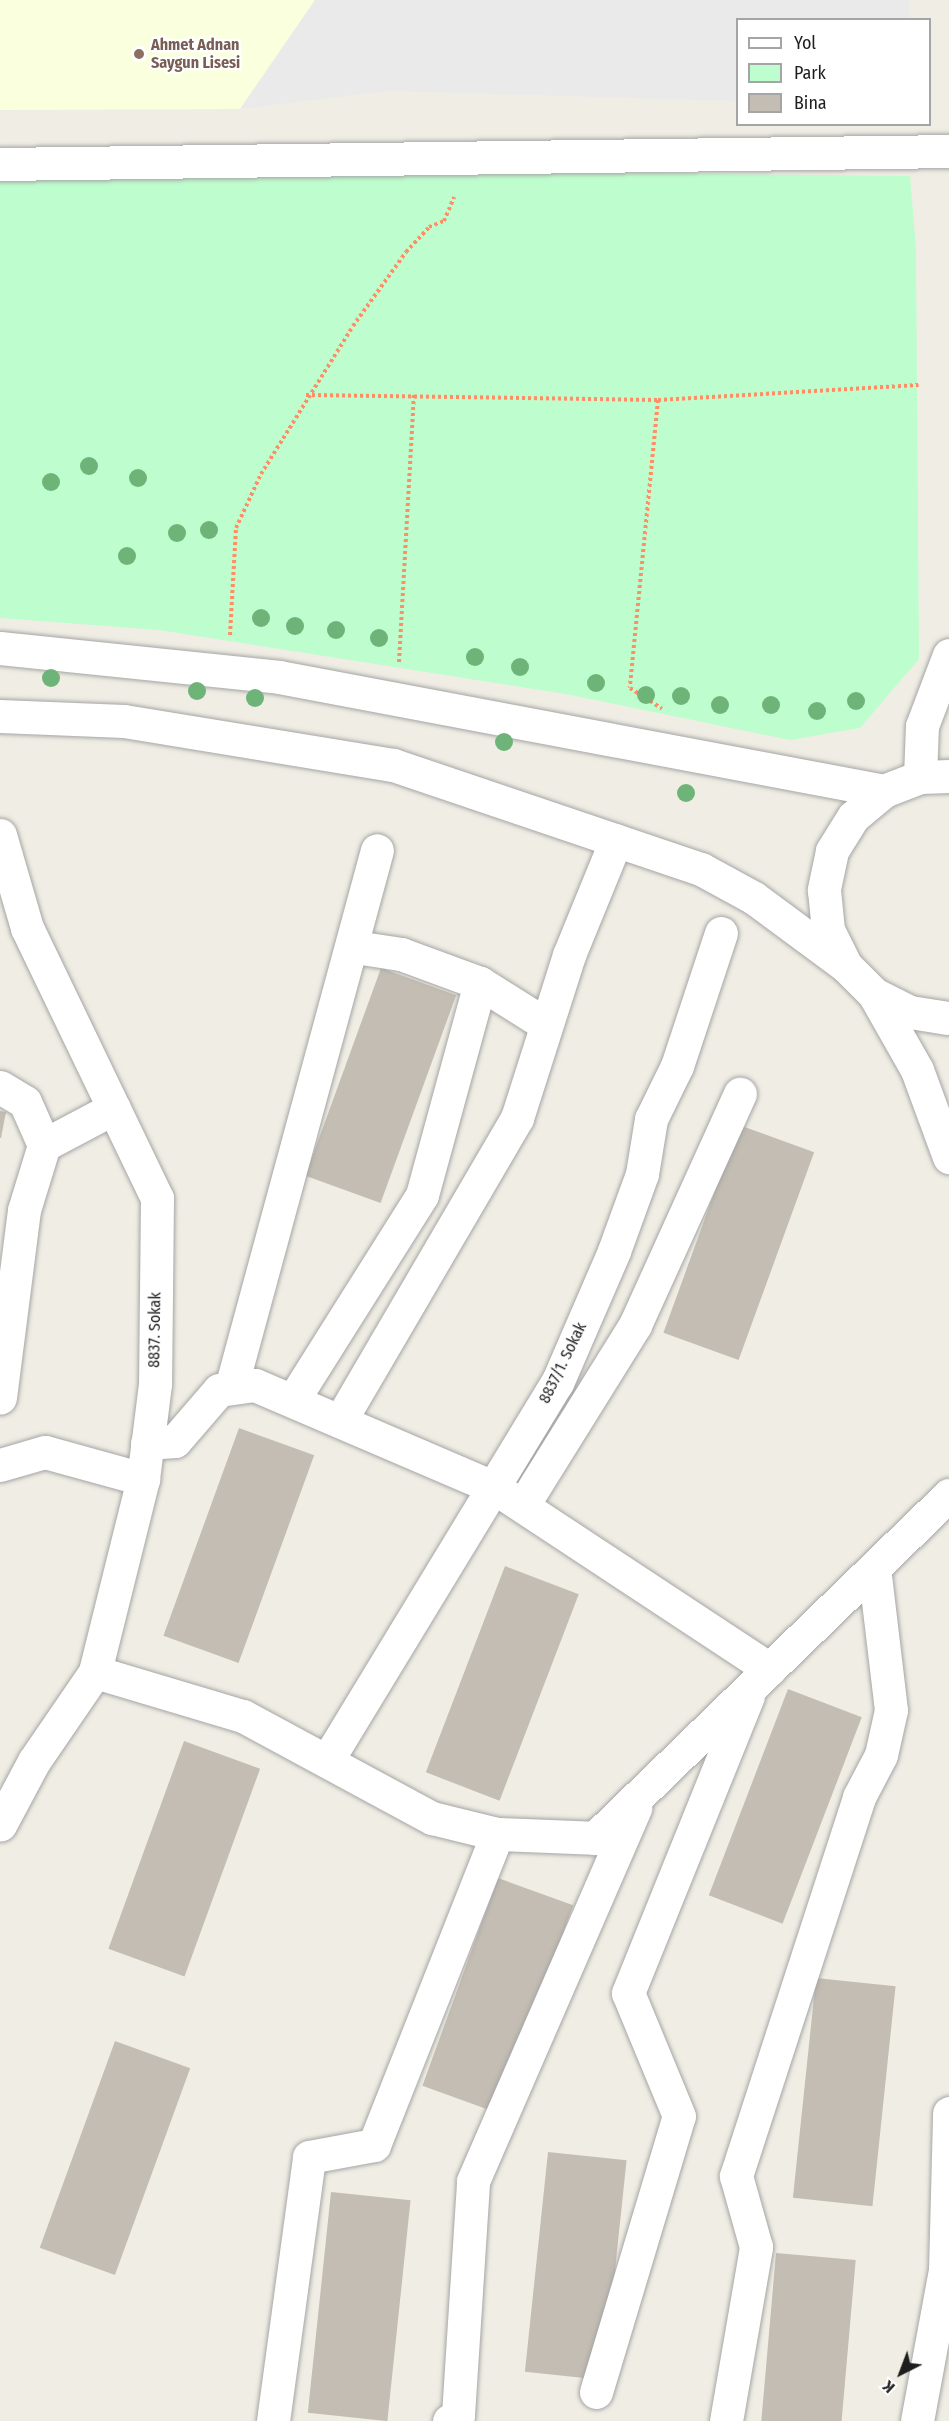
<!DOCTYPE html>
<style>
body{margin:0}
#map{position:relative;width:949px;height:2421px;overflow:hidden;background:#f0eee4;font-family:"Fira Sans Condensed",sans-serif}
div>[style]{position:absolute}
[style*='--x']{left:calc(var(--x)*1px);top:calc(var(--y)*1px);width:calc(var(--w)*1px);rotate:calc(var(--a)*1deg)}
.education>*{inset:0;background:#faffde}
.park>*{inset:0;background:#befdcd}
.parking>*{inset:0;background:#eaeaea}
.building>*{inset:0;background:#c4bdb3;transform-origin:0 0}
.path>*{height:4px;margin-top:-2px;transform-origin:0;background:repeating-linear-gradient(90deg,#ff8d66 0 3px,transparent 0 6px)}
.roads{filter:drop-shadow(0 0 2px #a5a5a5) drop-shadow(0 0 2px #a5a5a5)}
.minor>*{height:33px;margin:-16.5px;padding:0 16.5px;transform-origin:16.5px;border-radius:16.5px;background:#fff}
.trees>*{width:18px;height:18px;margin:-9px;border-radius:50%;background:#6eb479}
.dots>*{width:16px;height:16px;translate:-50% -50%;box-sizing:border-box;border:3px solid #fff;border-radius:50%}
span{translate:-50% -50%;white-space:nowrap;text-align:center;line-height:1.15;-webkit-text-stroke:4.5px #fff;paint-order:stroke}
.education-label{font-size:16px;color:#785e54;font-weight:700}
.left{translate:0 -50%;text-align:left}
.street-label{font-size:16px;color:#1e1e1e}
.legend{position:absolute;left:736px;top:18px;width:195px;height:108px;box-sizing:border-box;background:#fff;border:2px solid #a5a5a5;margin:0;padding:8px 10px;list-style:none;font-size:18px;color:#1e1e1e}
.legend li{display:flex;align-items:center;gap:12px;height:30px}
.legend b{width:30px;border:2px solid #a5a5a5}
.north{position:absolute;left:871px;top:2343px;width:60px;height:60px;-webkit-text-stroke:4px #fff;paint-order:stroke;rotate:222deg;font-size:16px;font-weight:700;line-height:24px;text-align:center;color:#1e1e1e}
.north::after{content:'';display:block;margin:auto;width:21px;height:27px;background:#1e1e1e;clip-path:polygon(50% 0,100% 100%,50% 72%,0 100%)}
</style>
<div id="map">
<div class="education">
<div style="clip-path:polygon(0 0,315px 0,240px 109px,0 110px)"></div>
</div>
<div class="park">
<div style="clip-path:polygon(339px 170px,910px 176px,916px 249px,919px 659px,860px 728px,790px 740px,566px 694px,159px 630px,0 618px,0 181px)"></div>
</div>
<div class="parking">
<div style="clip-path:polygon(315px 0,909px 0,910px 19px,738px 20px,737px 101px,388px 91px,240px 109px)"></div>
</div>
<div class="building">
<div style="left:381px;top:968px;width:80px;height:221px;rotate:20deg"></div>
<div style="clip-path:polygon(0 1111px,6px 1112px,1px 1138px,0 1138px)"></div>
<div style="left:739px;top:1125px;width:80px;height:221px;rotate:20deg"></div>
<div style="left:239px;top:1428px;width:80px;height:221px;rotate:20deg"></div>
<div style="left:505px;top:1566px;width:79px;height:221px;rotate:21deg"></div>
<div style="left:788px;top:1689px;width:79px;height:221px;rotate:21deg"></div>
<div style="left:184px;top:1741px;width:81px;height:221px;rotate:20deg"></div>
<div style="left:498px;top:1878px;width:80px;height:221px;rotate:20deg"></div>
<div style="left:816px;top:1978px;width:80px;height:221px;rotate:6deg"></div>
<div style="left:115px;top:2041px;width:80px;height:220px;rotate:20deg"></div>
<div style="left:548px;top:2152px;width:79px;height:221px;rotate:6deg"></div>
<div style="left:331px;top:2192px;width:80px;height:222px;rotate:6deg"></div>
<div style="left:776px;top:2253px;width:80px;height:169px;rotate:5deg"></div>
</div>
<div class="path">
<div style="--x:306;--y:395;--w:352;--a:0.8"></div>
<div style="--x:658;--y:400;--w:261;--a:-3.3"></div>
<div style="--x:658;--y:400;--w:289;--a:95.6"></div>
<div style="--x:630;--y:688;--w:38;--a:33"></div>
<div style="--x:230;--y:635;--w:107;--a:-86.8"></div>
<div style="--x:236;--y:528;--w:60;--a:-65.2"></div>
<div style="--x:261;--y:474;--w:174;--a:-58.1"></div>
<div style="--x:353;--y:326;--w:91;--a:-54.4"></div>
<div style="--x:406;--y:252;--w:34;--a:-47"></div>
<div style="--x:429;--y:227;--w:16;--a:-22"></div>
<div style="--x:444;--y:221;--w:26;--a:-67"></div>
<div style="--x:399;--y:662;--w:268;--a:-86.8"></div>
</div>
<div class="roads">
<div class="minor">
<div style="--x:0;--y:164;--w:949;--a:-0.78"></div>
<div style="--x:0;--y:648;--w:281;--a:5.9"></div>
<div style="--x:279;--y:677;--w:616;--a:10.67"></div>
<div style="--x:0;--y:716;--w:124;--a:2.3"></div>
<div style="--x:124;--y:721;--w:273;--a:9.3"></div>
<div style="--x:393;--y:765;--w:325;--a:18.7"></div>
<div style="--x:701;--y:869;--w:60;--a:28.7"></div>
<div style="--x:754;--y:898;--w:114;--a:36.5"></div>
<div style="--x:949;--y:776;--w:29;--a:178"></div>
<div style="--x:920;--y:777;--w:39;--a:159"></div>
<div style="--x:884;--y:791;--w:40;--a:140"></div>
<div style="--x:853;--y:817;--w:40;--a:122"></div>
<div style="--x:832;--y:851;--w:40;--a:102"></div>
<div style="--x:824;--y:890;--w:40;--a:84.3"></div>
<div style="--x:828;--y:930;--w:40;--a:63.4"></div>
<div style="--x:846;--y:966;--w:40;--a:45"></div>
<div style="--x:874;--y:994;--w:40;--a:26.6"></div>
<div style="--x:910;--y:1012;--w:39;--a:9"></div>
<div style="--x:920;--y:777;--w:51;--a:-87.8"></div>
<div style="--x:922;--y:726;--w:76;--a:-69.2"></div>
<div style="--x:0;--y:835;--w:97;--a:73.8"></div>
<div style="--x:27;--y:928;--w:300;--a:64.3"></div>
<div style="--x:157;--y:1198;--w:186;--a:90.6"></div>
<div style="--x:155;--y:1384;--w:96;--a:97.2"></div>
<div style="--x:143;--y:1479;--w:199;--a:104"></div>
<div style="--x:95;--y:1672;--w:108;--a:124.4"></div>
<div style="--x:34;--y:1761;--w:72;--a:118"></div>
<div style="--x:355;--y:947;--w:47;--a:8.7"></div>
<div style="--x:401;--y:954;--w:84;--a:20.2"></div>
<div style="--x:480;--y:983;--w:77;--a:32.2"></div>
<div style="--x:874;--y:994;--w:87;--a:60.5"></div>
<div style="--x:917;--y:1070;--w:93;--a:69.8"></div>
<div style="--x:0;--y:1087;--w:29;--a:31"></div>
<div style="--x:25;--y:1102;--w:47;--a:66.2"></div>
<div style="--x:44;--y:1145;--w:68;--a:107.1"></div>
<div style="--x:24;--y:1210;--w:189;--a:97.3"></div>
<div style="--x:44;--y:1145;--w:79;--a:-27.9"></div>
<div style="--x:232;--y:1384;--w:553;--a:-74.81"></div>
<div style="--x:293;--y:1400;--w:242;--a:-57.8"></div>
<div style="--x:422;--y:1195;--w:220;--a:-74.7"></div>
<div style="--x:340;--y:1421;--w:351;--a:-59.7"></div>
<div style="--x:517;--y:1118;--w:171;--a:-72.3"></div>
<div style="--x:569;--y:955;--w:124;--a:-67.8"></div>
<div style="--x:147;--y:1443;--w:28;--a:-4"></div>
<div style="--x:175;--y:1441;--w:67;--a:-49.2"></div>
<div style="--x:219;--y:1390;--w:36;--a:-8"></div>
<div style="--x:255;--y:1385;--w:261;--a:23.2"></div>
<div style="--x:495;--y:1488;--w:329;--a:33.4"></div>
<div style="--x:0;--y:1465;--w:47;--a:-16.1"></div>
<div style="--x:45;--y:1452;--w:102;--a:15.4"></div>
<div style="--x:523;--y:1505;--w:212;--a:-58.1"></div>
<div style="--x:635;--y:1325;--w:254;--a:-65.6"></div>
<div style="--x:95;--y:1672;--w:154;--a:16.6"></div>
<div style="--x:243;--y:1716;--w:215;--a:28.4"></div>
<div style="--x:432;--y:1818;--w:67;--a:13.8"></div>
<div style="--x:497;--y:1834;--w:98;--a:2.3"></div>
<div style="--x:595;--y:1838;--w:493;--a:-44.1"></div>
<div style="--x:328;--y:1759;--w:440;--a:-58.7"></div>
<div style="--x:557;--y:1383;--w:144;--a:-66.6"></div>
<div style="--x:614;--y:1251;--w:82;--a:-70"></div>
<div style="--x:642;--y:1174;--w:56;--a:-80.7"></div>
<div style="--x:651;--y:1119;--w:59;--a:-63.9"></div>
<div style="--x:677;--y:1066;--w:140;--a:-71.7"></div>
<div style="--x:596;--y:2392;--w:288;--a:-73.3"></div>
<div style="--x:679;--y:2116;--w:133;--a:-112.5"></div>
<div style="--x:628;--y:1993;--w:320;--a:-68"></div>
<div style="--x:273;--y:2421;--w:266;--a:-82.2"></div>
<div style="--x:309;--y:2157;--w:66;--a:-10.5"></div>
<div style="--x:374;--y:2145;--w:334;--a:-68.4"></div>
<div style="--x:449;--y:2421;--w:11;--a:-34"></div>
<div style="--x:458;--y:2415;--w:234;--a:-86.3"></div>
<div style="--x:473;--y:2181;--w:407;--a:-66.5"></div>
<div style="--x:726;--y:2421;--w:177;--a:-80.2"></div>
<div style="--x:756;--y:2247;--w:74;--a:-105.7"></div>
<div style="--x:736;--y:2176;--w:398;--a:-72"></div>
<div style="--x:859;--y:1797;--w:47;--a:-62.4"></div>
<div style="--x:881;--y:1755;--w:46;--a:-77.5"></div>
<div style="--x:891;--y:1710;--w:143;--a:-96.8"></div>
<div style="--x:917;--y:2421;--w:154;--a:-79.5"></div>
<div style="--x:945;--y:2270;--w:157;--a:-88.5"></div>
</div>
</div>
<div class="trees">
<div style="left:89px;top:466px"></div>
<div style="left:138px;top:478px"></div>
<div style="left:51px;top:482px"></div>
<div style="left:209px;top:530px"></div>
<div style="left:177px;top:533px"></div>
<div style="left:127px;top:556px"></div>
<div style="left:261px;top:618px"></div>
<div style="left:295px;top:626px"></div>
<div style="left:336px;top:630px"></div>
<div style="left:379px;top:638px"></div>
<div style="left:475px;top:657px"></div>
<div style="left:520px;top:667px"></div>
<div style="left:51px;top:678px"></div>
<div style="left:596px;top:683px"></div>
<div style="left:197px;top:691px"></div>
<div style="left:646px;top:695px"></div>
<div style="left:681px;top:696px"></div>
<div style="left:255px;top:698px"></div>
<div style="left:856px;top:701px"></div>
<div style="left:720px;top:705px"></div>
<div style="left:771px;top:705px"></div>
<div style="left:817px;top:711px"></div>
<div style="left:504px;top:742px"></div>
<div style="left:686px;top:793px"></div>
</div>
<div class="dots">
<div style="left:139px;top:54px;background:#8d6e63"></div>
</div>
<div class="education-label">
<span class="left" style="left:151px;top:54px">Ahmet Adnan<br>Saygun Lisesi</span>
</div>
<div class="street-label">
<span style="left:155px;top:1330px;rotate:-89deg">8837. Sokak</span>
<span style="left:563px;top:1363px;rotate:-64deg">8837/1. Sokak</span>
</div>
<ul class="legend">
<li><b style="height:8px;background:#fff"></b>Yol</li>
<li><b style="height:16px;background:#befdcd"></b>Park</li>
<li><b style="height:16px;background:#c4bdb3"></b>Bina</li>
</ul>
<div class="north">K</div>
</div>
